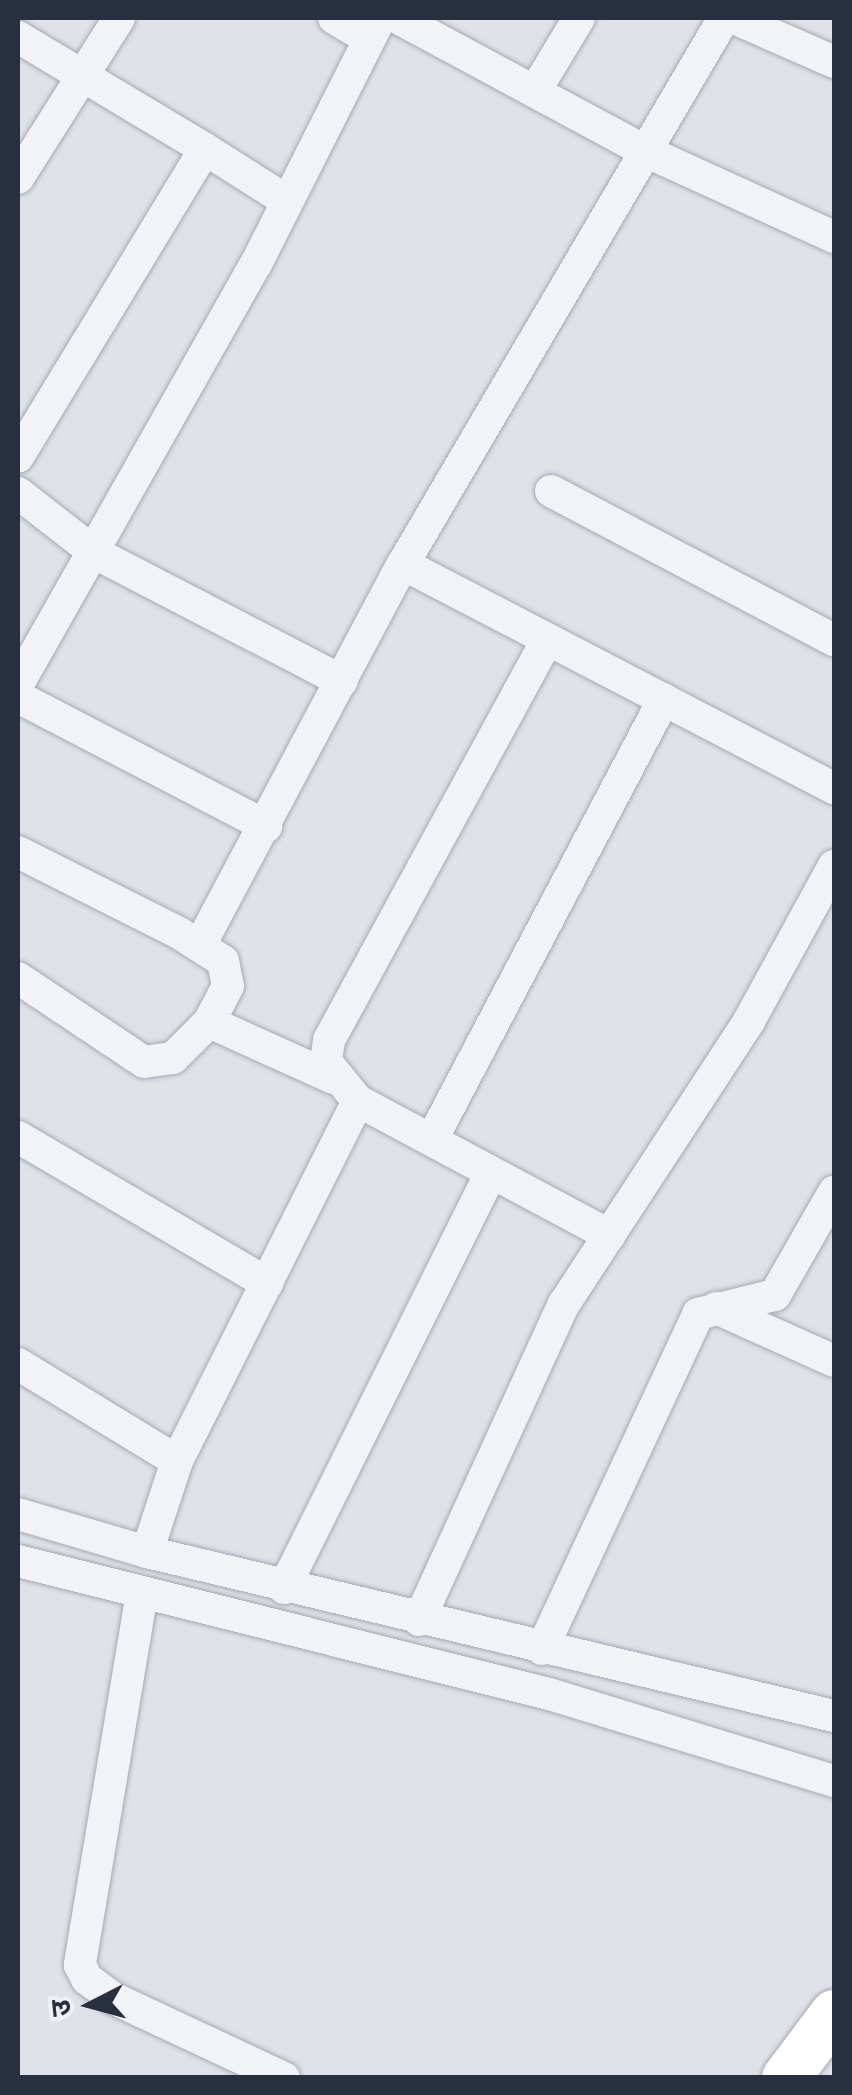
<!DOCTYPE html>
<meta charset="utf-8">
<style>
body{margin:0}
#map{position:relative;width:852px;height:2095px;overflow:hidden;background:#dfe2e8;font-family:Montserrat,"Noto Sans Devanagari",sans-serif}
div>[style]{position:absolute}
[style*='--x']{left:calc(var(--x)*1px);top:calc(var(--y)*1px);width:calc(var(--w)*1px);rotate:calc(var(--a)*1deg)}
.roads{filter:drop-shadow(0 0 2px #a4a9b2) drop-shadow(0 0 2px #a4a9b2)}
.minor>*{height:32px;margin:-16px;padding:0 16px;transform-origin:16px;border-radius:16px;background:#f2f3f7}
.highway>*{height:48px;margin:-24px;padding:0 24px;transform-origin:24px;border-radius:24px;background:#fff}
span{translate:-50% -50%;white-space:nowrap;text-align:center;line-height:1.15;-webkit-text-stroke:10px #eff1f6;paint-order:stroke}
.frame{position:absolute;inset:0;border:20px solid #282f3f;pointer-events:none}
.north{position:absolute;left:40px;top:1955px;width:100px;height:100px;-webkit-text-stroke:8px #eff1f6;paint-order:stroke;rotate:264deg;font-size:28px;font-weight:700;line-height:40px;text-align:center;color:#282f3f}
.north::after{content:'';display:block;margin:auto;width:35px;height:45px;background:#282f3f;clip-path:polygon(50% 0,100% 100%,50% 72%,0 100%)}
</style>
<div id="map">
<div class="roads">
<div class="minor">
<div style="--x:334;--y:18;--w:41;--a:31"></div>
<div style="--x:398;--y:18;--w:278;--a:28.3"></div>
<div style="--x:643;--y:150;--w:210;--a:24.5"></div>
<div style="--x:734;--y:18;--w:109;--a:23.7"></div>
<div style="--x:18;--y:37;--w:218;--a:30.9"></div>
<div style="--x:205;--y:149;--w:360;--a:121.3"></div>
<div style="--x:535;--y:91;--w:85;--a:-58.9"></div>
<div style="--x:205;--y:149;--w:97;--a:32.4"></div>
<div style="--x:18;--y:178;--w:189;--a:-57.7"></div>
<div style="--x:551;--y:491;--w:320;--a:27.8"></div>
<div style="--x:18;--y:493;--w:98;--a:37.9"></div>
<div style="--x:95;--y:553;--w:278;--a:27.4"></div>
<div style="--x:403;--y:564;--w:486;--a:27.5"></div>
<div style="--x:546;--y:642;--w:453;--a:118.6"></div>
<div style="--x:329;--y:1040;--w:22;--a:98"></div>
<div style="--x:326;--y:1062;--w:50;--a:50.6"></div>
<div style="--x:358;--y:1101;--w:285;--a:28.1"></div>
<div style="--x:18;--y:684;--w:483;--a:-60.5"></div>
<div style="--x:256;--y:264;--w:275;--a:-63.2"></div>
<div style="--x:18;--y:697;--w:280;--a:27.5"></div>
<div style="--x:18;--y:852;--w:180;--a:26.7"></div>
<div style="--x:179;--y:933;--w:52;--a:32.5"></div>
<div style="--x:223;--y:961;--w:25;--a:79"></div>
<div style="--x:228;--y:986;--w:41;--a:117.8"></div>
<div style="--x:200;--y:945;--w:432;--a:-62"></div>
<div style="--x:403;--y:564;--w:633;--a:-59.55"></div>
<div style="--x:18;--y:978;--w:151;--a:33.7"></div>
<div style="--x:144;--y:1062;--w:29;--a:-8"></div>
<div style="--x:173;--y:1058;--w:51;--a:-45"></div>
<div style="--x:209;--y:1022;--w:136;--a:24.3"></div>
<div style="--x:358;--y:1101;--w:403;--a:116.7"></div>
<div style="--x:177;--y:1461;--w:96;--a:108.2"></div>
<div style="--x:147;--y:1552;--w:706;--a:13.43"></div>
<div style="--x:18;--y:1137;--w:289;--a:30.4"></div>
<div style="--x:432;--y:1139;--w:497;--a:-62.2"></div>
<div style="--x:716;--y:1308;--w:129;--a:24.2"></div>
<div style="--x:18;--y:1364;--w:186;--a:31.4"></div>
<div style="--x:18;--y:1514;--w:134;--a:16.4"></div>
<div style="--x:18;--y:1561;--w:547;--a:14.06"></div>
<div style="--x:549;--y:1694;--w:298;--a:17"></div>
<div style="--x:284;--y:1588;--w:464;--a:-63.5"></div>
<div style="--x:142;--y:1593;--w:377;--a:99.5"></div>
<div style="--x:80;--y:1965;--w:16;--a:63"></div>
<div style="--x:87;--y:1979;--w:34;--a:36"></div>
<div style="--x:115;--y:1999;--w:187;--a:25.1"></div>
<div style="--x:419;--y:1620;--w:348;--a:-65.4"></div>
<div style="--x:564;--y:1304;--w:338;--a:-56.8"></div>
<div style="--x:749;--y:1021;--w:177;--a:-61.3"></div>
<div style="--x:542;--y:1649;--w:370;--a:-65"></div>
<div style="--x:698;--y:1314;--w:79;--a:-13.9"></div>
<div style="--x:775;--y:1295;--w:119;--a:-60.2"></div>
</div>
<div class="highway">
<div style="--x:786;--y:2078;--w:80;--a:-53.1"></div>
</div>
</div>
<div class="frame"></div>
<div class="north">उ</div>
</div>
